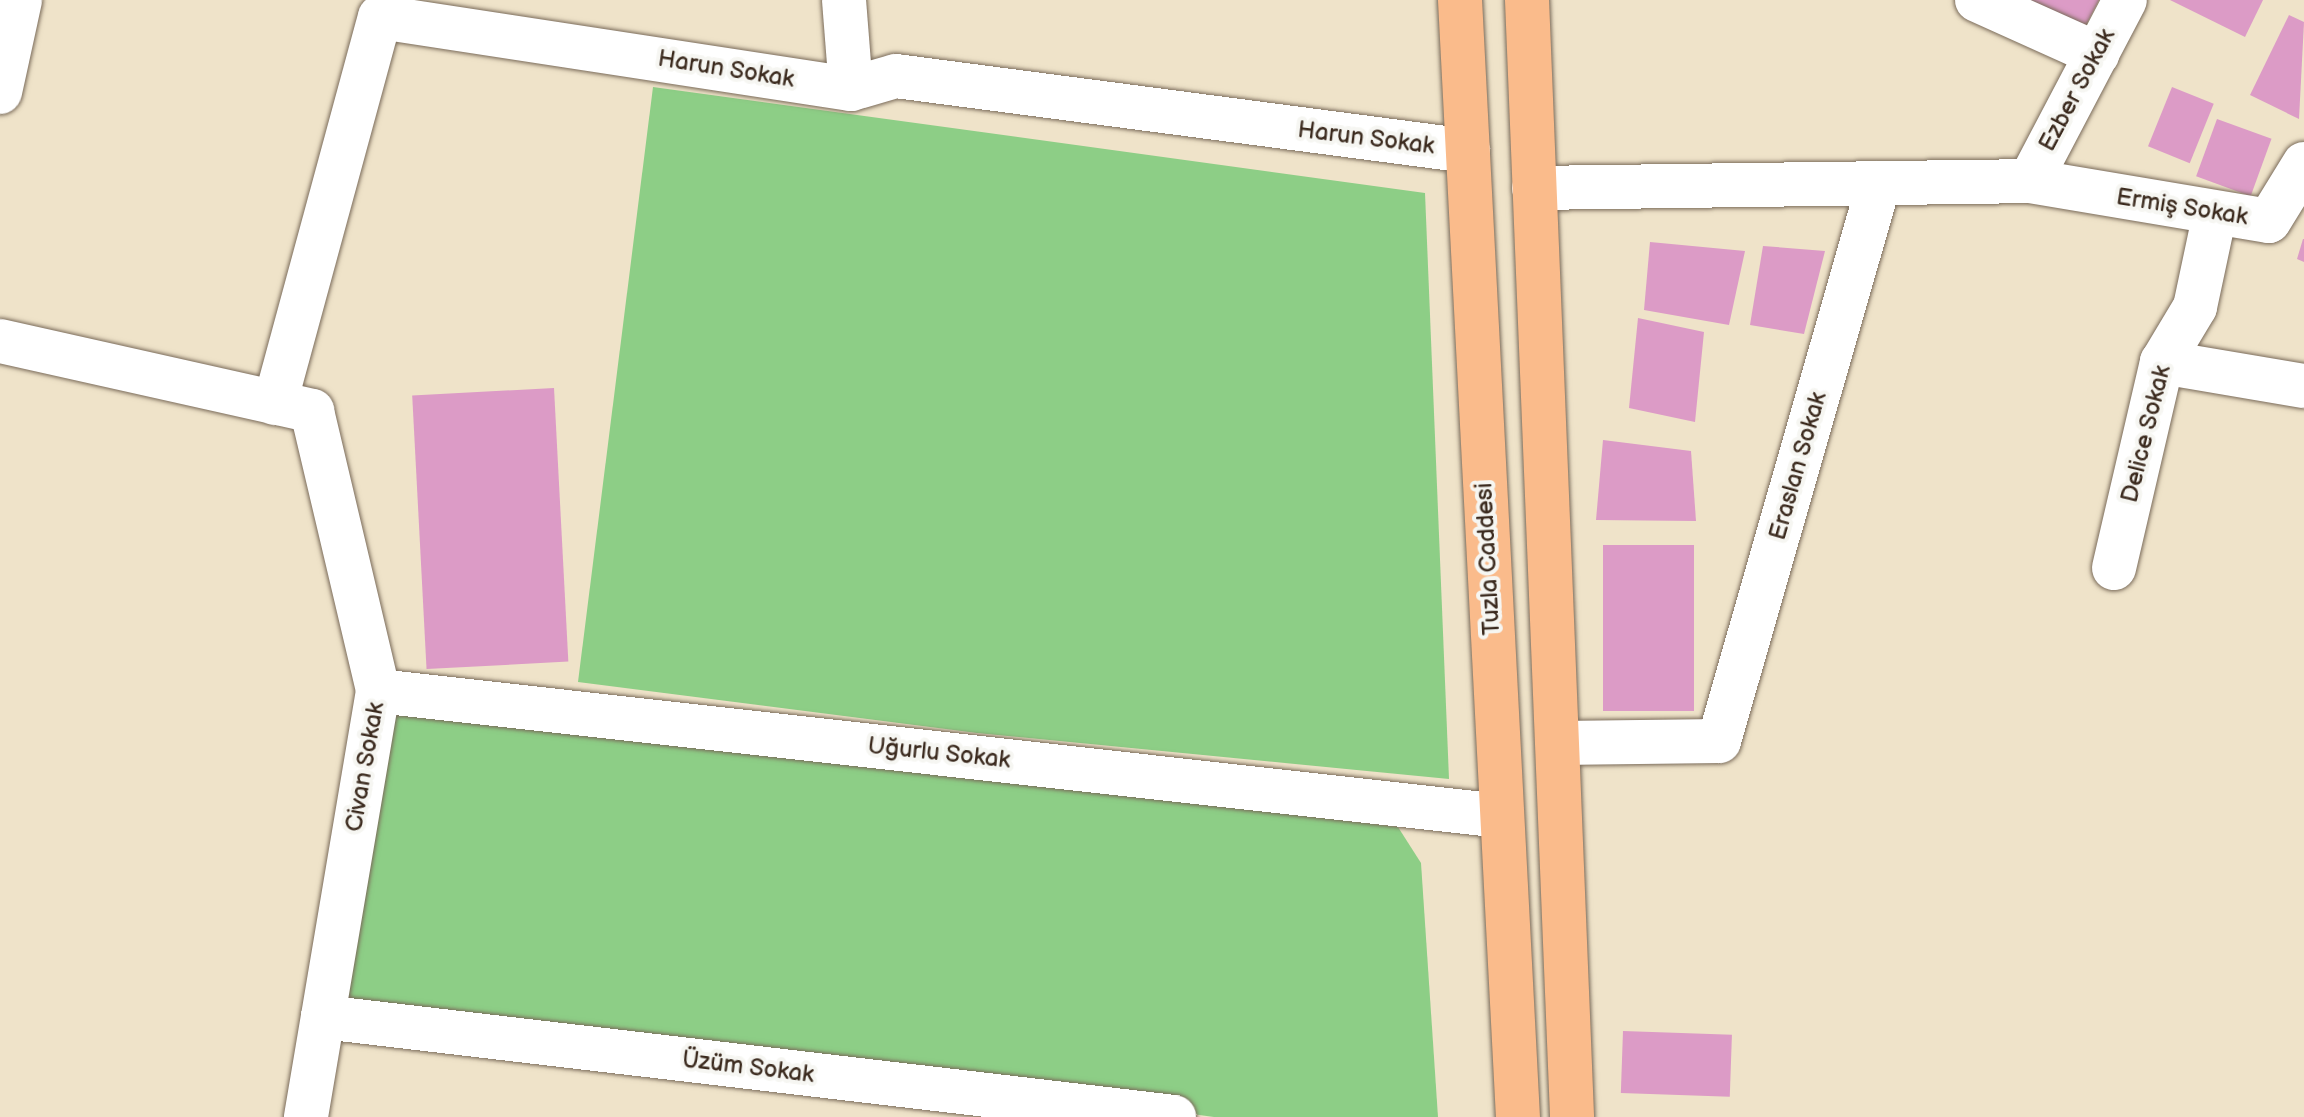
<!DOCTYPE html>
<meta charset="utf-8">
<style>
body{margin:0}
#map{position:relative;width:2304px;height:1117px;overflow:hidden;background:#efe3c9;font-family:"Balsamiq Sans",sans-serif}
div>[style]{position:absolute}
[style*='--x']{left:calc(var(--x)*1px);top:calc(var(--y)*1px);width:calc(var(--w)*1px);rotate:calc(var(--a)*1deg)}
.green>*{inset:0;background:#8dce86}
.building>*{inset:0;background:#dc9bc6;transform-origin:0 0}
.roads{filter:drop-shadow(0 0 2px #7a6b5a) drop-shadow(0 0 2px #7a6b5a)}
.minor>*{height:44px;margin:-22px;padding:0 22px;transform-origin:22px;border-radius:22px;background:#fff}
.major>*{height:44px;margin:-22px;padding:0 22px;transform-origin:22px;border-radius:22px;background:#fabb8b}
span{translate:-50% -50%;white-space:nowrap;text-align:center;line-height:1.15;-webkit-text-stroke:8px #f6f6f2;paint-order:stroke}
.street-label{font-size:24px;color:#3b2a1e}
</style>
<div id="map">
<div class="green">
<div style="clip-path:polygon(653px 87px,1425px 193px,1449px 779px,977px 733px,578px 682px)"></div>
<div style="clip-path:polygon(381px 705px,1398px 827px,1421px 863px,1438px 1117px,1214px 1117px,344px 998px)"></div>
</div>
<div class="building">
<div style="clip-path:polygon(2018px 0,2099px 0,2082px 33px)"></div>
<div style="clip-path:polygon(2170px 0,2263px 0,2245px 37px)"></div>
<div style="clip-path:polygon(2289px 15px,2304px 22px,2299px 119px,2250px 95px)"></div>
<div style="left:2172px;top:87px;width:45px;height:64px;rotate:22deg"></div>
<div style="left:2217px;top:119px;width:58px;height:61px;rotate:20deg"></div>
<div style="clip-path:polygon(2303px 239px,2304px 239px,2304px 262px,2297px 259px)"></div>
<div style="clip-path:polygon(1650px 242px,1745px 251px,1729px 325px,1644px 310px)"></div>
<div style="clip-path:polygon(1763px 246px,1825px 251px,1804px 334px,1750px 325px)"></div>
<div style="clip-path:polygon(1638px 318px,1704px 332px,1695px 422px,1629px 408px)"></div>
<div style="left:554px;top:388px;width:274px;height:142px;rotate:87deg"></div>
<div style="clip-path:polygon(1603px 440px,1691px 451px,1696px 521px,1596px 520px)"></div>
<div style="left:1603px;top:545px;width:91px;height:166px"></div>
<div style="left:1623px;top:1031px;width:109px;height:62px;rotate:2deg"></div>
</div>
<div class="roads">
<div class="minor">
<div style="--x:844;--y:0;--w:89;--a:85.5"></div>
<div style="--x:1977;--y:0;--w:132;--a:24.2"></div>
<div style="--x:0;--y:92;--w:94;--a:-77.7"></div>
<div style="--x:2030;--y:181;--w:204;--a:-62.3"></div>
<div style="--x:1534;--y:188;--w:496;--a:-0.8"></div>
<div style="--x:2030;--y:181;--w:242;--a:9.5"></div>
<div style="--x:2269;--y:221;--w:67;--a:-58.4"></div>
<div style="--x:0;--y:341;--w:320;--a:12.6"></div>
<div style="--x:312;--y:411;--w:288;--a:76.7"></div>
<div style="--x:378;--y:691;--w:432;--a:99.6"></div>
<div style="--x:2162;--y:362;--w:144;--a:9.6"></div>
<div style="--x:275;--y:403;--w:400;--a:-74.8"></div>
<div style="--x:380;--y:17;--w:476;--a:8.7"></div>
<div style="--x:851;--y:89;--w:47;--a:-16.1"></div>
<div style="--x:896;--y:76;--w:577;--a:7.47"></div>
<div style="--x:2114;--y:568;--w:212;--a:-76.9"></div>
<div style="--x:2162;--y:362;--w:64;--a:-59"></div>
<div style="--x:2195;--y:307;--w:96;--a:-78"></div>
<div style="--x:378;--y:691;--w:1130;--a:6.35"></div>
<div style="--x:1560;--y:743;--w:159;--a:-0.7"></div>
<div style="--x:1719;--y:741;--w:580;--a:-74"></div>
<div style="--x:323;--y:1017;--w:857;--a:6.7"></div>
</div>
<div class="major">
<div style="--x:1460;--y:0;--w:1119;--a:87.03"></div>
<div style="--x:1527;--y:0;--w:1118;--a:87.69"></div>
</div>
</div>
<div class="street-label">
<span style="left:726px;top:69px;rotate:9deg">Harun Sokak</span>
<span style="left:2077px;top:90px;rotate:-62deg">Ezber Sokak</span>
<span style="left:1366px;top:138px;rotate:7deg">Harun Sokak</span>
<span style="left:2182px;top:207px;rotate:9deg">Ermiş Sokak</span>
<span style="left:2146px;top:434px;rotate:-76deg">Delice Sokak</span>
<span style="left:1798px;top:466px;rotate:-74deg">Eraslan Sokak</span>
<span style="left:1488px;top:559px;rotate:-93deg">Tuzla Caddesi</span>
<span style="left:939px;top:753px;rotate:6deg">Uğurlu Sokak</span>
<span style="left:365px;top:767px;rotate:-80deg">Civan Sokak</span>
<span style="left:748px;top:1067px;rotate:7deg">Üzüm Sokak</span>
</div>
</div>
